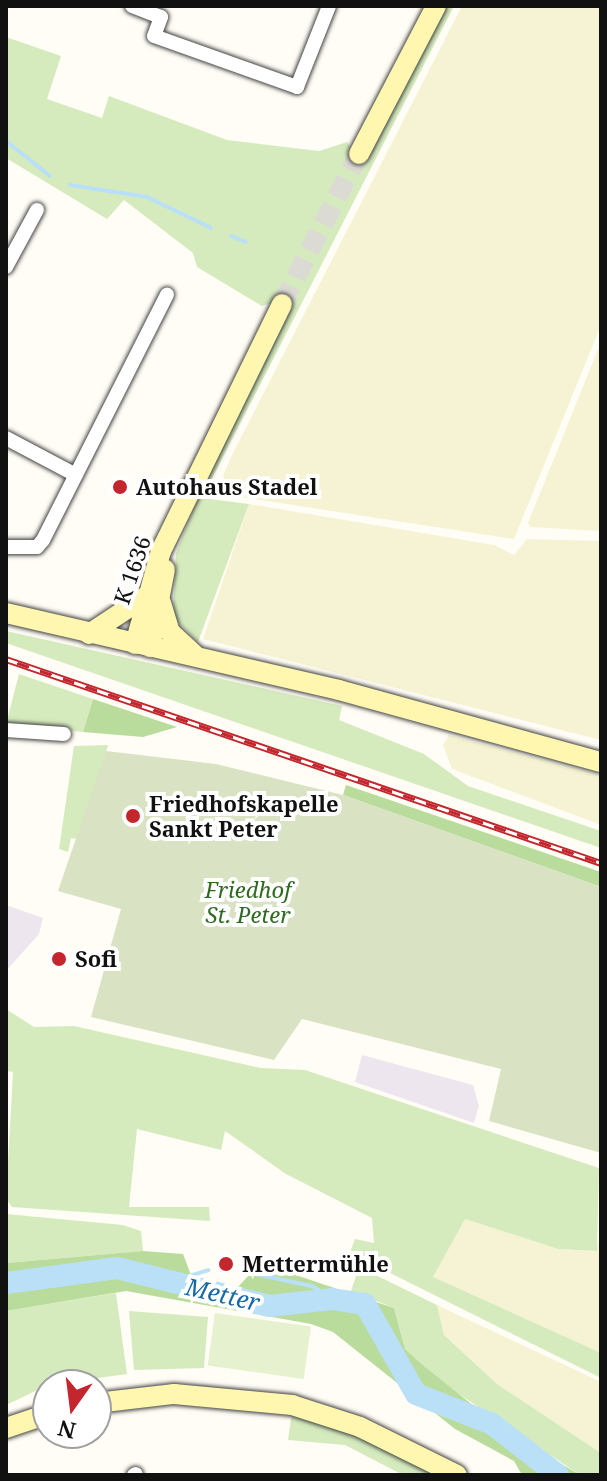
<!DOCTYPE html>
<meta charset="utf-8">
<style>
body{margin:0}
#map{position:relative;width:607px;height:1481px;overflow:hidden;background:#fffdf5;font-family:"Noto Serif",serif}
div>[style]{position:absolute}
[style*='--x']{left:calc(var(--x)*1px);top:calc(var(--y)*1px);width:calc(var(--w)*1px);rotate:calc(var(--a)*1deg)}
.industrial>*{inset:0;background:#eee6ef}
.farmland>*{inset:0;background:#f6f3d4}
.green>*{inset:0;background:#d5ebbd}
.forest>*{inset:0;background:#b9dc9c}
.cemetery>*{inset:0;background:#d9e3c4}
.pitch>*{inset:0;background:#e6f2cf;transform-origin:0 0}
.stream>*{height:4px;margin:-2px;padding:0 2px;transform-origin:2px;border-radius:2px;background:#b9e0f7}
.river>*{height:22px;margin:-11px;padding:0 11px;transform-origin:11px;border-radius:11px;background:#b9e0f7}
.secondary-tunnel>*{height:20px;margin-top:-10px;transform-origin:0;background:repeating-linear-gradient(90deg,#dbdad3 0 20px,transparent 0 30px)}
.roads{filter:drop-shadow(0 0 2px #444) drop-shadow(0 0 2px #444)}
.street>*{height:14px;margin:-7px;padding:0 7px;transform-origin:7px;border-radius:7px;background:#fff}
.secondary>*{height:20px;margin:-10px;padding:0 10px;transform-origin:10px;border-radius:10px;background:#fff6b0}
.rail>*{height:7px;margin-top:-3.5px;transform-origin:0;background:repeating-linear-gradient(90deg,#fff 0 12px,#c4262e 0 24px);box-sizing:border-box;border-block:2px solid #c4262e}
.dots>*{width:22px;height:22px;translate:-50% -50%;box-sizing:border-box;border:4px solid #fff;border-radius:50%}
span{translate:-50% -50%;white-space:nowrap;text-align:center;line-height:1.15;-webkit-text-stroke:8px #fff;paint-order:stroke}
.poi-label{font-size:22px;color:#111;font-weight:700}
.left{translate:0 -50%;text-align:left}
.street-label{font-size:22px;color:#111}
.park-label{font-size:22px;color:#2f6b1f;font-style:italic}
.water-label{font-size:24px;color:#1768a6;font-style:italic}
.frame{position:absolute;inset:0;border:8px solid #111;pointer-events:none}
.north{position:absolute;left:32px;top:1369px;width:80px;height:80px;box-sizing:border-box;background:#fff;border:2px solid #a0a0a0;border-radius:50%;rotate:194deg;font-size:22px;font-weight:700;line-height:32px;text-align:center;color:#111}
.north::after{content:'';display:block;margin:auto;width:28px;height:36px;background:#c4262e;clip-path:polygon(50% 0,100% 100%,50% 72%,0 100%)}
</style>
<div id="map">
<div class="industrial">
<div style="clip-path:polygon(6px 905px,43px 918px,39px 934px,6px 971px)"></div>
<div style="clip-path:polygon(362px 1055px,473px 1085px,479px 1106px,474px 1123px,355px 1082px)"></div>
</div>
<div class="farmland">
<div style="clip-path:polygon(462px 6px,601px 6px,601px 325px,514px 539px,234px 496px,223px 476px,232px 455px)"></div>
<div style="clip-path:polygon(601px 342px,601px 531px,530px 527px,528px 523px)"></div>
<div style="clip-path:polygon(249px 504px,494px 545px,514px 555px,527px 539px,601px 541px,601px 740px,203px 639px)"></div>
<div style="clip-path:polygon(449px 735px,601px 775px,601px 825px,452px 769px,443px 745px)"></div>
<div style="clip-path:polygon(465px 1219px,558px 1249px,596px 1251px,601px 1231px,601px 1353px,432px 1278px)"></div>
<div style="clip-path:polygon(437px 1305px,601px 1382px,601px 1453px,497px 1384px,444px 1335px)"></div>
</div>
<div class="green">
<div style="clip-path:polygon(445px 6px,454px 6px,202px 498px,249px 504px,198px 642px,173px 617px,176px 553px,276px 302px,262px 306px,197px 267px,193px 253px,124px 200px,107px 219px,6px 158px,6px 37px,61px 56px,47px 99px,102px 118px,109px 96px,227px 140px,319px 151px,347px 142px,353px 150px)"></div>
<div style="clip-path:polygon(6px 631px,342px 706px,339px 720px,424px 754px,468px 786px,601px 831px,601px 848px,6px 643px)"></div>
<div style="clip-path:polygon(19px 674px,93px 699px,83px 732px,6px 724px)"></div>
<div style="clip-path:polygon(108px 745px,81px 840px,71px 838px,68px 852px,59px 849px,74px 746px)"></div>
<div style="clip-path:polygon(6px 1009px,34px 1027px,74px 1026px,261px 1068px,305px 1070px,599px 1168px,597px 1251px,558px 1249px,465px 1219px,433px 1277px,601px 1353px,601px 1378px,350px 1253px,355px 1239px,374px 1243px,372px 1218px,286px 1174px,225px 1131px,221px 1150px,137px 1129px,129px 1207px,209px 1207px,210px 1221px,12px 1207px,6px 1199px,13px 1072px,6px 1071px)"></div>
<div style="clip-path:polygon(6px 1214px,123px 1225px,141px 1231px,143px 1251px,6px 1263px)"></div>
<div style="clip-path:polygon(359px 1267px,437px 1305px,444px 1335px,497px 1384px,601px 1453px,601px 1475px,580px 1475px,444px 1384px,405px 1349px,394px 1308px,351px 1291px)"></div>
<div style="clip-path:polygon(116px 1293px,127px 1374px,48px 1385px,6px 1405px,6px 1311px)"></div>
<div style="clip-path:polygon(129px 1311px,208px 1317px,204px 1368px,134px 1370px)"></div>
<div style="clip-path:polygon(292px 1412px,349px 1429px,444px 1475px,403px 1475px,345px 1445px,288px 1440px)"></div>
</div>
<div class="forest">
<div style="clip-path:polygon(93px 699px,177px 727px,143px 737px,83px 732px)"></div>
<div style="clip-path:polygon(346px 785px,601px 872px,601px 887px,343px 795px)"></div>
<div style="clip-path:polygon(143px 1251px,183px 1254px,194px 1283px,238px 1287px,260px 1263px,394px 1308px,405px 1349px,425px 1367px,504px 1430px,580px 1475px,522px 1475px,514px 1461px,455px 1429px,333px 1332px,311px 1324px,126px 1291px,6px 1311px,6px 1263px)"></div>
</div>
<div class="cemetery">
<div style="clip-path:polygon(106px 751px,216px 764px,343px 795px,601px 887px,601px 1153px,489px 1121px,501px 1069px,302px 1019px,274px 1060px,91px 1017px,121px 909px,58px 891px)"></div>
</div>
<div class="pitch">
<div style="left:215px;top:1313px;width:97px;height:53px;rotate:8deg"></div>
</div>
<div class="stream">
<div style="--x:6;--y:141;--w:56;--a:38.5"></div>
<div style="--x:70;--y:185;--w:78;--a:8.9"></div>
<div style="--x:147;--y:197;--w:71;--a:25.8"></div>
<div style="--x:231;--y:236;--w:16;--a:22"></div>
<div style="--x:246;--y:1272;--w:67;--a:12"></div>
<div style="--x:312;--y:1286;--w:24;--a:33"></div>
<div style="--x:173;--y:1281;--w:37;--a:-17"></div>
</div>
<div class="river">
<div style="--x:6;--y:1283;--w:112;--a:-7.7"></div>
<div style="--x:117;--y:1268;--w:157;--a:14"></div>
<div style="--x:269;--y:1306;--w:63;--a:-6.3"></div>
<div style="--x:332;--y:1299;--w:33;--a:9"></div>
<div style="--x:365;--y:1304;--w:103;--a:60.5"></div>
<div style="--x:416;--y:1394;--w:82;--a:21.5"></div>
<div style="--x:492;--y:1424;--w:83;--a:37.7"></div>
</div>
<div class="secondary-tunnel">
<div style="--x:282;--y:304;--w:169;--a:-62.8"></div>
</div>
<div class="roads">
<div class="street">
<div style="--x:132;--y:6;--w:31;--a:21"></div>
<div style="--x:161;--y:17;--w:20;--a:110"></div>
<div style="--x:154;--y:36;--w:152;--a:19.6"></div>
<div style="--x:297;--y:87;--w:87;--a:-68.4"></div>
<div style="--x:6;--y:267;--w:65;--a:-61.5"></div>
<div style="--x:6;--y:438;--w:79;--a:27.9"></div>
<div style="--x:6;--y:547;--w:31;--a:0"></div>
<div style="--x:37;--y:547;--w:9;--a:-49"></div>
<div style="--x:43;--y:540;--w:275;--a:-63.2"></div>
<div style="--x:6;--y:730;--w:58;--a:3.9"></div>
<div style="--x:134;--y:1475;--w:2;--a:-27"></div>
</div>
<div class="secondary">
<div style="--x:359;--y:154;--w:167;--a:-62.5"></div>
<div style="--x:161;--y:603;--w:30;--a:73"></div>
<div style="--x:170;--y:632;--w:34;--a:43"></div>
<div style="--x:6;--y:613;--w:342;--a:13"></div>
<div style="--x:339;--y:690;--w:272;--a:15.4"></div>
<div style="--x:89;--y:634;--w:67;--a:-33.5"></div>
<div style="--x:135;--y:644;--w:97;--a:-74.4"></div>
<div style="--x:161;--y:551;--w:275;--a:-63.9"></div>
<div style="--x:150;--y:647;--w:79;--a:-79.1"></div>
<div style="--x:96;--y:1403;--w:79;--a:-6.6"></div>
<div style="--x:174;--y:1394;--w:119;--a:5.3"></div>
<div style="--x:292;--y:1405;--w:71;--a:17.9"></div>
<div style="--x:360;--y:1427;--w:108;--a:26.3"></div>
<div style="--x:6;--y:1428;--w:44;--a:-18.4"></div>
</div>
</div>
<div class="rail">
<div style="--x:6;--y:659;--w:629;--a:18.92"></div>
</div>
<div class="dots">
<div style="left:120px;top:487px;background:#c4262e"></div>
<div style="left:133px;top:816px;background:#c4262e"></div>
<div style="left:59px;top:959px;background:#c4262e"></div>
<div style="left:226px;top:1264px;background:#c4262e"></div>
</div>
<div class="poi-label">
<span class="left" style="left:136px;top:487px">Autohaus Stadel</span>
<span class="left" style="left:149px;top:816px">Friedhofskapelle<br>Sankt Peter</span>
<span class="left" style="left:75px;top:959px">Sofi</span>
<span class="left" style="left:242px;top:1264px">Mettermühle</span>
</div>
<div class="street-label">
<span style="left:132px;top:570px;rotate:-71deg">K 1636</span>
</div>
<div class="park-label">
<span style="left:248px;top:902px">Friedhof<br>St. Peter</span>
</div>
<div class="water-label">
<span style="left:223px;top:1294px;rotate:13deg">Metter</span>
</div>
<div class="frame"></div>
<div class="north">N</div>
</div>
